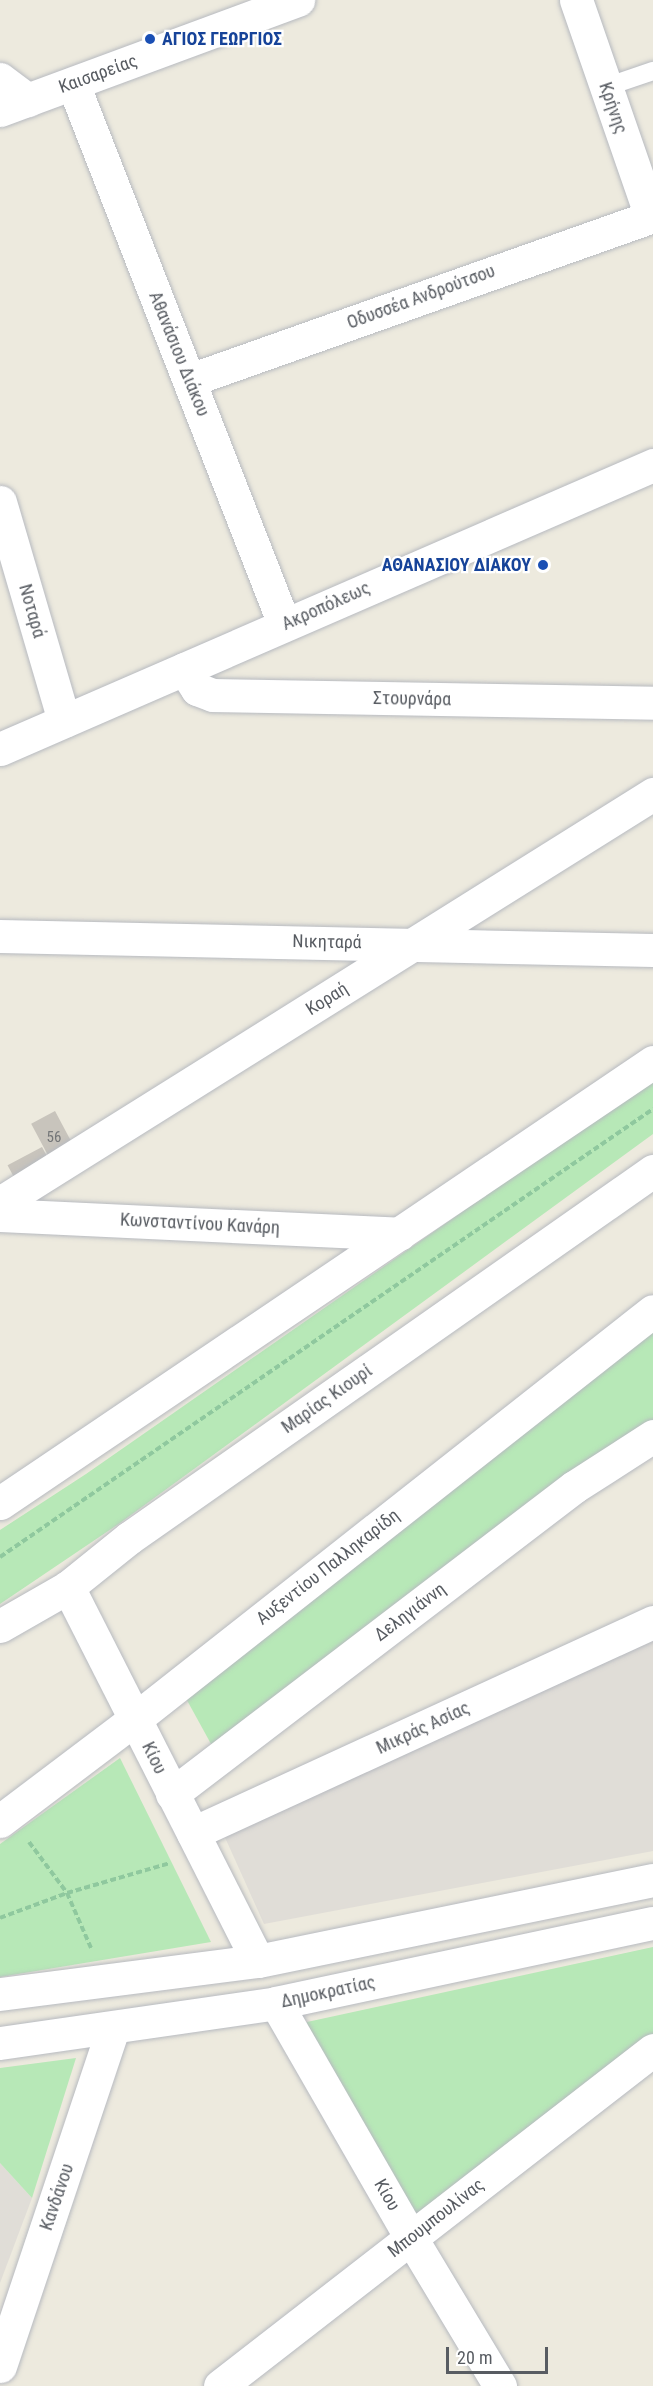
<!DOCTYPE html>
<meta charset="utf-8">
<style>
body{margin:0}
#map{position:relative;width:653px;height:2386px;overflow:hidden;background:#edeade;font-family:"Roboto Condensed",sans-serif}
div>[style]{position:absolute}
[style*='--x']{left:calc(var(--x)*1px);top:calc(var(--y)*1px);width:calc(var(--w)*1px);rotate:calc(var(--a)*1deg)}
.industrial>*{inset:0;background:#e0ddd7}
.green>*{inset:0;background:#b7e8b7}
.building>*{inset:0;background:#c8c4bc;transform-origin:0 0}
.path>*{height:4px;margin-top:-2px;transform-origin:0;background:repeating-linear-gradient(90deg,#8fc89e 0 6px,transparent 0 9px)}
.roads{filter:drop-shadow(0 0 2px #b7bac0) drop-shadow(0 0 2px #b7bac0)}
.service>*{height:18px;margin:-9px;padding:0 9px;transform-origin:9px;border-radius:9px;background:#fff}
.minor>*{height:33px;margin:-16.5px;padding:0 16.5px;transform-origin:16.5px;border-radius:16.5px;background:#fff}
.tertiary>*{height:33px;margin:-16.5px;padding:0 16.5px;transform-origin:16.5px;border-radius:16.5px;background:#fff}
.secondary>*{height:33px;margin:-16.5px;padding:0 16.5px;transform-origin:16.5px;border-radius:16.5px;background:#fff}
.dots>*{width:16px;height:16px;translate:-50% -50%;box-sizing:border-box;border:3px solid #fff;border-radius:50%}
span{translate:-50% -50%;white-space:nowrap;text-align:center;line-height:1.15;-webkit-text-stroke:4.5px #fff;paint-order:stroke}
.number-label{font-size:15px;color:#747678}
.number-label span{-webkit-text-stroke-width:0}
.transit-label{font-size:18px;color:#164399;font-weight:700}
.left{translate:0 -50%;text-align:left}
.right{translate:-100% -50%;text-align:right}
.street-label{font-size:18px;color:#585c62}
.scale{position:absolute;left:446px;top:2347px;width:102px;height:27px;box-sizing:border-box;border:3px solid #585c62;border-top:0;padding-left:8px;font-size:18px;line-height:21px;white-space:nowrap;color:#585c62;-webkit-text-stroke:4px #fff;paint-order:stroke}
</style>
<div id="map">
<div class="industrial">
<div style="clip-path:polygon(653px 1640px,653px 1851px,264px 1924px,223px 1833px)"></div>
<div style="clip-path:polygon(0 2163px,32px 2198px,0 2283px)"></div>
</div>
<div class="green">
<div style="clip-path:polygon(653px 1079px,653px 1134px,120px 1523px,0 1604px,0 1530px,86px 1474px)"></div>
<div style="clip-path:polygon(653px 1324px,653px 1424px,216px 1753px,183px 1693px)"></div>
<div style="clip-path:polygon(120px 1758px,211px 1942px,0 1977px,0 1844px)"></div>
<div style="clip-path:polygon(653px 1947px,653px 2036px,411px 2227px,305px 2041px,307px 2022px)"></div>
<div style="clip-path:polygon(76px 2058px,32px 2198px,0 2163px,0 2068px)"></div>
</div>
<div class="building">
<div style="left:55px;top:1111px;width:45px;height:27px;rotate:62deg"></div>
<div style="left:42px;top:1147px;width:21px;height:39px;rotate:62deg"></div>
</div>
<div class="path">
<div style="--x:0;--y:1557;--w:792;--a:-34.45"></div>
<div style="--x:29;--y:1842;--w:64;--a:53.3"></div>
<div style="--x:67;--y:1893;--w:60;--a:66.4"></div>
<div style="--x:0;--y:1918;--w:72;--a:-20.5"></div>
<div style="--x:67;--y:1893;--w:107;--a:-16.2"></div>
</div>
<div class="roads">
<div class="service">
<div style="--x:606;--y:87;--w:50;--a:-18.8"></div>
</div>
<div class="minor">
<div style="--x:576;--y:0;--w:229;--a:70.9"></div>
<div style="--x:0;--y:79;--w:35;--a:37"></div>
<div style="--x:73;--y:84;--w:580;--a:68.66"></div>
<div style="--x:190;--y:380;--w:491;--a:-19.5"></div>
<div style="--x:0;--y:502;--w:228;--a:73.7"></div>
<div style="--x:184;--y:669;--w:24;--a:57"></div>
<div style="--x:197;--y:689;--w:17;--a:21"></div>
<div style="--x:213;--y:695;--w:440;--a:1"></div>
<div style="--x:0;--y:936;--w:653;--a:1.23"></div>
<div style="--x:0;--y:1203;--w:771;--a:-32.06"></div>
<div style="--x:0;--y:1215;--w:400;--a:2.7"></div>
<div style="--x:0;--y:1503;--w:788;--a:-34.03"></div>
<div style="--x:68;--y:1587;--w:419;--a:63.1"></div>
<div style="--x:0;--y:1626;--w:78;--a:-29.8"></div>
<div style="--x:68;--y:1587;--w:78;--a:-38.8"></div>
<div style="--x:129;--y:1538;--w:640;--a:-35.01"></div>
<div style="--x:172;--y:1794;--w:506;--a:-37.37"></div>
<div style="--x:574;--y:1487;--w:94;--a:-32.8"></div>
<div style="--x:0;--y:1821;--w:169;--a:-37.1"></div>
<div style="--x:135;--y:1719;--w:659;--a:-38.23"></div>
<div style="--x:193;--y:1833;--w:506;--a:-24.64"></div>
<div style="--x:276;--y:2003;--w:271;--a:60.1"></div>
<div style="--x:411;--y:2238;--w:173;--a:59"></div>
<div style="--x:0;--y:2366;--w:356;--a:-71.5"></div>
<div style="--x:220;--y:2386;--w:548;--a:-37.81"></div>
</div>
<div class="tertiary">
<div style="--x:0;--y:110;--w:318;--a:-20.3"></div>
<div style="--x:0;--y:749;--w:712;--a:-23.5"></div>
</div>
<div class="secondary">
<div style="--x:0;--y:1994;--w:260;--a:-7.3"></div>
<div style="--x:258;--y:1961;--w:403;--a:-11.6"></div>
<div style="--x:0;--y:2043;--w:279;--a:-8.2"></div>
<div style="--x:276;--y:2003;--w:385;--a:-12"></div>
</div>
</div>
<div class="dots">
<div style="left:150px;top:39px;background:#1a4fb4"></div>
<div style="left:543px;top:565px;background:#1a4fb4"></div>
</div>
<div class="number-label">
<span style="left:54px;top:1138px">56</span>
</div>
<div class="transit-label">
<span class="left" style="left:162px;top:39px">ΑΓΙΟΣ ΓΕΩΡΓΙΟΣ</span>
<span class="right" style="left:531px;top:565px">ΑΘΑΝΑΣΙΟΥ ΔΙΑΚΟΥ</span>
</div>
<div class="street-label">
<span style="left:98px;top:74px;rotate:-20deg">Καισαρείας</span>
<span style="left:613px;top:108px;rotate:71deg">Κρήνης</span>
<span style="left:421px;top:297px;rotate:-20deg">Οδυσσέα Ανδρούτσου</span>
<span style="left:179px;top:354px;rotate:68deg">Αθανάσιου Διάκου</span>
<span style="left:326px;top:606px;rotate:-24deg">Ακροπόλεως</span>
<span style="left:32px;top:611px;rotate:74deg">Νοταρά</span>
<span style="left:412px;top:699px;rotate:1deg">Στουρνάρα</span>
<span style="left:327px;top:942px;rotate:1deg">Νικηταρά</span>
<span style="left:327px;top:999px;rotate:-32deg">Κοραή</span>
<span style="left:200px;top:1224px;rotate:3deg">Κωνσταντίνου Κανάρη</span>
<span style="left:327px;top:1399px;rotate:-35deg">Μαρίας Κιουρί</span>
<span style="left:328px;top:1567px;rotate:-38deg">Αυξεντίου Παλληκαρίδη</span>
<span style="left:410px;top:1612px;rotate:-37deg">Δεληγιάννη</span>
<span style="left:423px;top:1728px;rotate:-25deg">Μικράς Ασίας</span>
<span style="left:154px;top:1758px;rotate:64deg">Κίου</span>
<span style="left:328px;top:1992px;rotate:-12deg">Δημοκρατίας</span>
<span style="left:387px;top:2195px;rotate:60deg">Κίου</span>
<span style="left:57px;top:2197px;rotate:-71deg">Κανδάνου</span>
<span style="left:436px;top:2218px;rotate:-38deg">Μπουμπουλίνας</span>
</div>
<div class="scale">20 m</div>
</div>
